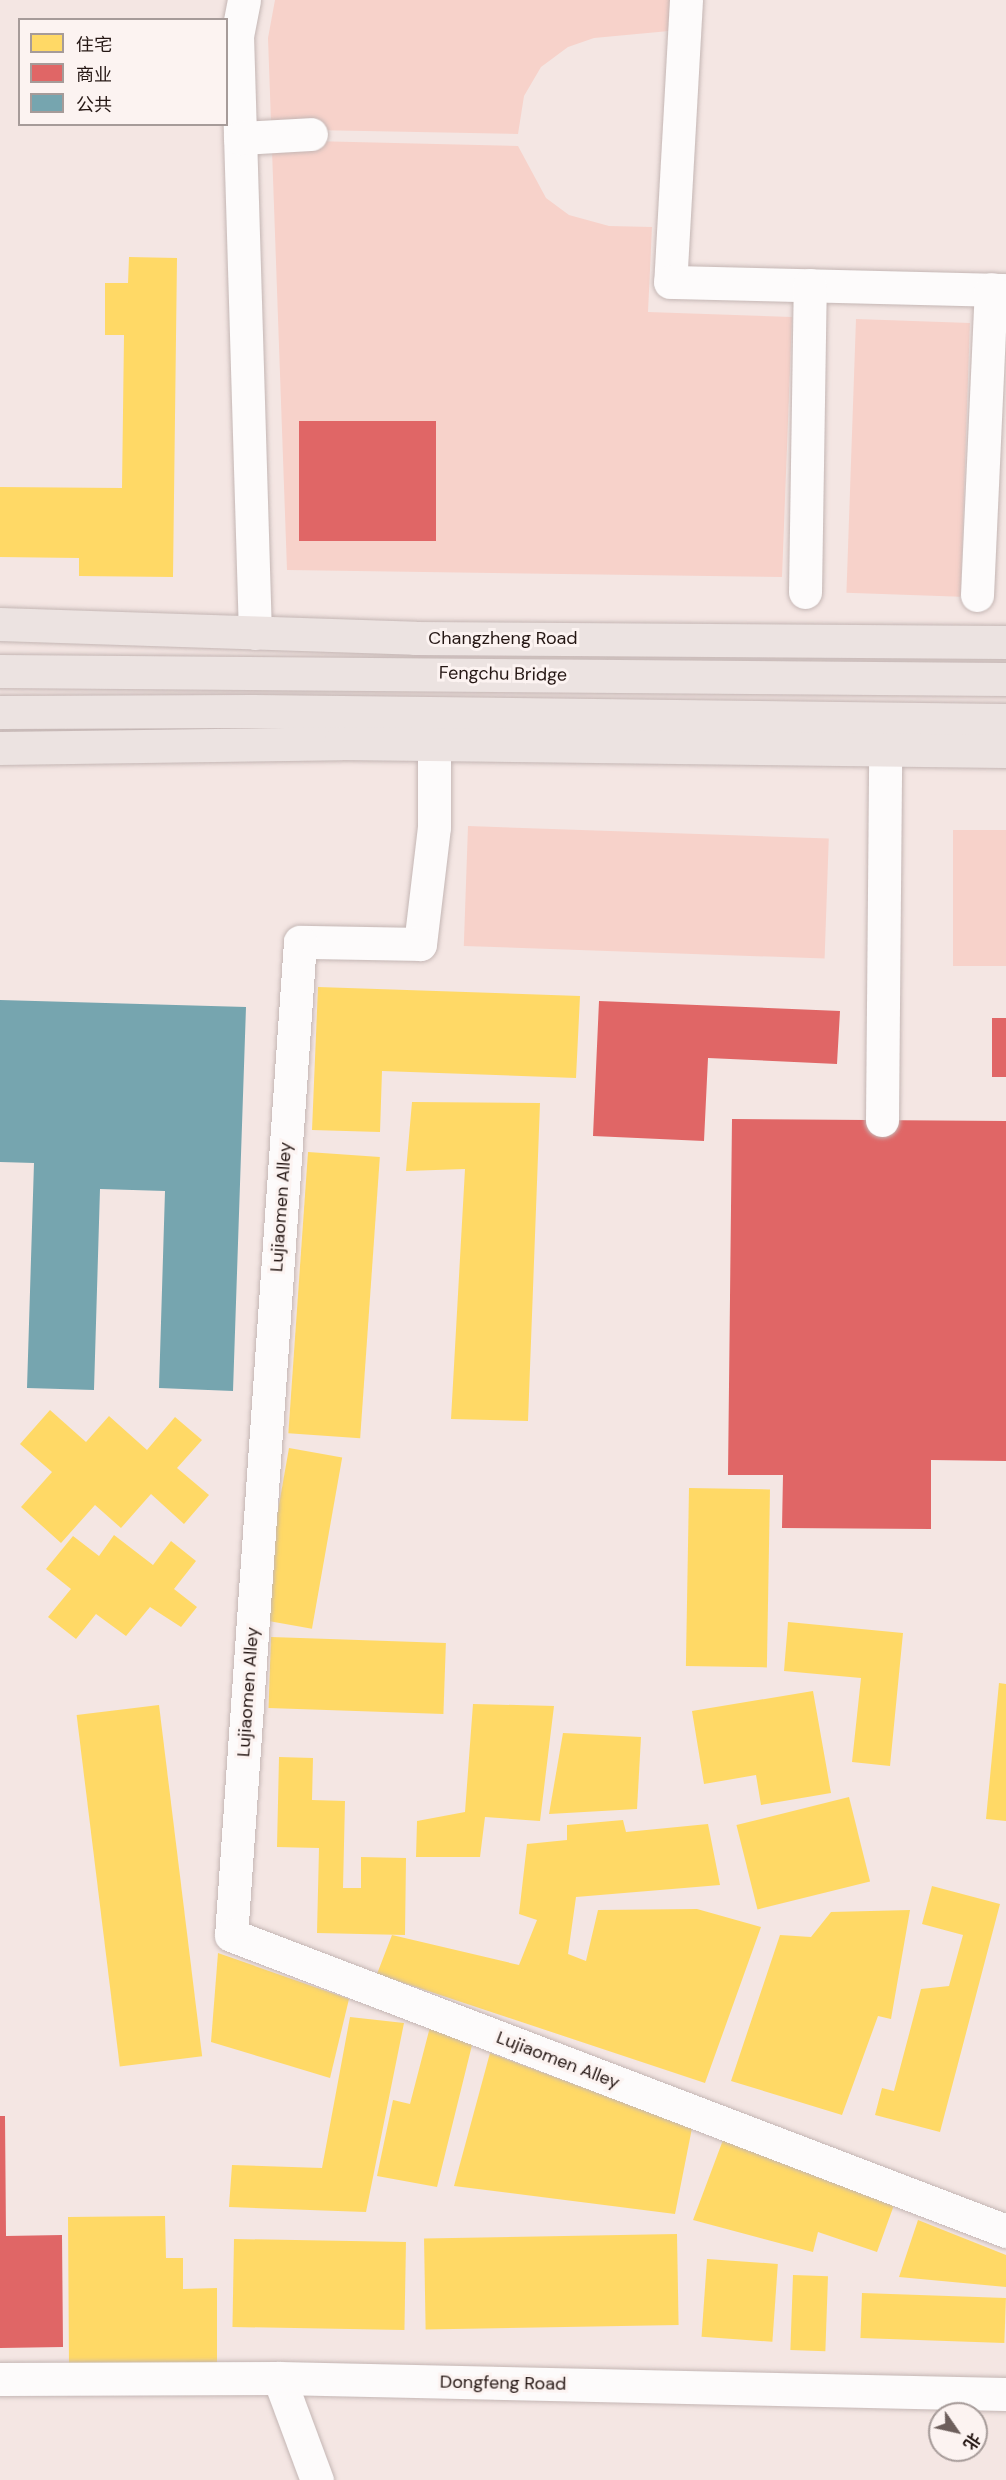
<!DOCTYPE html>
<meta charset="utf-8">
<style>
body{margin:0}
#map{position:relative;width:1006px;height:2480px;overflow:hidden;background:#f4e6e3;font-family:"DM Sans","Noto Sans SC",sans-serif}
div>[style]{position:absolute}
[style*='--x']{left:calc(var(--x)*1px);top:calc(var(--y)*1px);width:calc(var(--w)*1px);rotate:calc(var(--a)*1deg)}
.green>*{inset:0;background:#f7d2ca;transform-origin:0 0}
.homes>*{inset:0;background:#ffd966;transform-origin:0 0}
.shops>*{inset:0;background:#e06666;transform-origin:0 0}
.public>*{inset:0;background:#76a5af}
.roads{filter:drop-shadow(0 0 2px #c4b6b4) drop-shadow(0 0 2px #c4b6b4)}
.minor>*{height:33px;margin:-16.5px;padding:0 16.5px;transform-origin:16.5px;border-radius:16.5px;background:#fdfbfb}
.major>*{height:33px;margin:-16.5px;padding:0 16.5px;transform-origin:16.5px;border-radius:16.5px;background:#ece3e1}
span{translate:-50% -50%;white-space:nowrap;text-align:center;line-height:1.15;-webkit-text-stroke:6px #fcf3f1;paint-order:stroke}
.street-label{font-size:18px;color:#251714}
.legend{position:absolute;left:18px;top:18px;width:210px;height:108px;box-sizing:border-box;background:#fcf3f1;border:2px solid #a69b99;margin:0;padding:8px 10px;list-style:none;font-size:18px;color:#251714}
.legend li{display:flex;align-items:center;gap:12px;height:30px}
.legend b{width:30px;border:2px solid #a69b99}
.north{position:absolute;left:928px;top:2402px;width:60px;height:60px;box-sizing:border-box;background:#fcf3f1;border:2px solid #a69b99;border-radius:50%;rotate:124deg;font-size:16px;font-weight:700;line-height:24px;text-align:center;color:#251714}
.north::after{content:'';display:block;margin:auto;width:21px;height:27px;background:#6d5f5c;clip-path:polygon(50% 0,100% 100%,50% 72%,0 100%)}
</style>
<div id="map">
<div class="green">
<div style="clip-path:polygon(275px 0,671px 0,669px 31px,594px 38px,568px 47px,541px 67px,524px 96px,518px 134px,312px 130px,311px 141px,518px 146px,546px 198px,569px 215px,609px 226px,652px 227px,648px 312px,792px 317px,782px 577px,287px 570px,268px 38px)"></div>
<div style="left:856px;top:319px;width:114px;height:274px;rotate:2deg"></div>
<div style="left:468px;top:826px;width:361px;height:120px;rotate:2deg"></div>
<div style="left:1006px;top:830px;width:136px;height:53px;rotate:90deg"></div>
</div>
<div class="homes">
<div style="clip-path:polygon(129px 257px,177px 258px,173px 577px,79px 576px,79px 558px,0 557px,0 487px,122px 488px,124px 335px,105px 335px,105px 283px,128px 283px)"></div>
<div style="clip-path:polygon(318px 987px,580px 996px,576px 1078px,382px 1071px,380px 1132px,312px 1130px)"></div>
<div style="clip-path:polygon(412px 1102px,540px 1103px,528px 1421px,451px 1419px,465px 1169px,406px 1171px)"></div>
<div style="left:308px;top:1152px;width:72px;height:282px;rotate:4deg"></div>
<div style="clip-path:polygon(50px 1410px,86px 1442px,109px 1416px,147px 1450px,175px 1417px,202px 1440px,177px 1468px,209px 1495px,184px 1524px,151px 1494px,121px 1528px,95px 1505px,61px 1543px,21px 1507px,52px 1472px,20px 1444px)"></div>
<div style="left:289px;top:1448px;width:54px;height:174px;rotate:10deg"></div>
<div style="left:689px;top:1488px;width:81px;height:178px;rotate:1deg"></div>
<div style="clip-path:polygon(114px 1535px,153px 1565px,171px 1541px,196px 1561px,174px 1589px,197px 1607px,181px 1627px,150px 1607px,126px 1636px,96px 1614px,76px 1639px,48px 1617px,71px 1589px,46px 1569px,73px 1536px,99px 1556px)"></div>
<div style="clip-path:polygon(788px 1622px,903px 1633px,890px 1766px,852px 1762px,861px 1678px,784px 1671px)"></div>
<div style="left:271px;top:1637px;width:175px;height:71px;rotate:2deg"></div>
<div style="clip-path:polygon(999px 1683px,1006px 1684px,1006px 1821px,986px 1819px)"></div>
<div style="clip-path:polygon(813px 1691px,831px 1793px,761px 1805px,756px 1775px,704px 1784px,692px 1711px)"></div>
<div style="clip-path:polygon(473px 1704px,554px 1706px,540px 1821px,485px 1817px,480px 1857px,416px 1857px,417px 1821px,465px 1812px)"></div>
<div style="left:159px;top:1705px;width:354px;height:83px;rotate:83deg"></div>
<div style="clip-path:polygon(563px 1733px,641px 1737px,637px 1809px,549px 1814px)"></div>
<div style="clip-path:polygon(279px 1757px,313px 1758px,312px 1800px,345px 1801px,343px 1888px,361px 1888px,361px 1857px,406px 1858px,405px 1935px,317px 1933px,319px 1848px,277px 1847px)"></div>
<div style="left:849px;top:1797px;width:87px;height:116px;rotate:76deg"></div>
<div style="clip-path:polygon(623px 1820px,626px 1832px,708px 1824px,720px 1885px,576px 1897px,568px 1954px,586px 1961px,598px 1910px,697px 1909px,761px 1927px,705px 2083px,377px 1974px,392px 1935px,519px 1965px,537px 1920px,519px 1914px,527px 1844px,567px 1840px,567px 1825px)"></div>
<div style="clip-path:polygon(932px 1886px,1000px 1904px,940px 2132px,875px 2115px,882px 2088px,894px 2091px,921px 1989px,949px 1986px,963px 1935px,922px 1924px)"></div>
<div style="clip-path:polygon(910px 1910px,891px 2019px,878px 2016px,842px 2115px,731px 2081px,780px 1935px,811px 1937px,831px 1912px)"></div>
<div style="clip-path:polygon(218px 1953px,349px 1999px,330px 2078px,211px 2042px)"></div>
<div style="clip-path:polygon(350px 2017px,404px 2023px,366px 2212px,229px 2207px,232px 2165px,322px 2168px)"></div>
<div style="clip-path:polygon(430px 2027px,473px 2041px,437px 2187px,377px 2176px,393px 2100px,410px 2104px)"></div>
<div style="clip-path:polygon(490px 2053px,692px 2128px,675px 2214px,454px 2186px)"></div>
<div style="clip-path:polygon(723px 2140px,894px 2205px,877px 2252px,818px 2232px,813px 2252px,693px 2220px)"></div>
<div style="clip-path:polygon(165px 2216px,166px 2258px,183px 2258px,183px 2289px,217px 2288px,217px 2365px,69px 2366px,68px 2217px)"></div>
<div style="clip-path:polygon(918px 2220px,1006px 2255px,1006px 2287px,899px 2277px)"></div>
<div style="left:677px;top:2234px;width:91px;height:253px;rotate:89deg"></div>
<div style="left:234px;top:2239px;width:172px;height:88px;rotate:1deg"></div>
<div style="left:707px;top:2259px;width:71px;height:78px;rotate:4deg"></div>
<div style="left:793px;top:2275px;width:35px;height:75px;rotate:2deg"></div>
<div style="left:862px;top:2293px;width:144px;height:45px;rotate:2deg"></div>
</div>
<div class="shops">
<div style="left:299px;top:421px;width:137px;height:120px"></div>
<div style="clip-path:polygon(599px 1001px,840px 1011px,837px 1064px,708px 1058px,704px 1141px,593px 1136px)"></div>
<div style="left:992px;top:1018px;width:14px;height:59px"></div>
<div style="clip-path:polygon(732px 1119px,1006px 1121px,1006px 1461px,931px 1460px,931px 1529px,782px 1528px,783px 1475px,728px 1475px)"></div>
<div style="clip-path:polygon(0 2116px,5px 2116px,6px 2236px,62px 2235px,63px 2347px,0 2348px)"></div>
</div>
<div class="public">
<div style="clip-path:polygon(0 1000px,246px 1007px,233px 1391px,159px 1388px,165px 1191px,100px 1189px,94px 1390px,27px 1388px,34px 1163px,0 1162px)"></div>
</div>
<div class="roads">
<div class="minor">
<div style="--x:244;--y:0;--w:36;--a:101"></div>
<div style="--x:237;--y:35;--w:598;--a:88.28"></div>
<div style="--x:686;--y:0;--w:282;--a:93.2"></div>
<div style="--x:670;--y:282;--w:336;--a:1.4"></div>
<div style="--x:240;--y:138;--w:71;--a:-3.2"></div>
<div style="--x:805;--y:592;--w:307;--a:-89.1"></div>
<div style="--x:977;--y:595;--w:306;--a:-87.4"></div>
<div style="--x:434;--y:744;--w:83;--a:90"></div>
<div style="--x:434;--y:827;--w:118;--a:96.8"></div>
<div style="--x:420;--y:944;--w:120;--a:-179"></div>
<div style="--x:300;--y:942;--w:995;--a:93.97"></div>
<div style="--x:231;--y:1935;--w:830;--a:20.9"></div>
<div style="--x:882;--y:1120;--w:371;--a:-89.5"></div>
<div style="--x:279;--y:2378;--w:109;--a:69.6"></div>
<div style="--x:0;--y:2379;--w:279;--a:-0.2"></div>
<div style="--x:279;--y:2378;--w:727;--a:1.26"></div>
</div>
<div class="major">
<div style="--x:0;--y:624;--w:415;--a:1.9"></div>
<div style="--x:415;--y:638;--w:591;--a:0.39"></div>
<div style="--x:0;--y:671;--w:1006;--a:0.46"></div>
<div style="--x:0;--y:712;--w:253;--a:-0.2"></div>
<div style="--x:253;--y:711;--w:753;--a:0.68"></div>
<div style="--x:0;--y:748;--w:340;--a:-0.8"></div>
<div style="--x:340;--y:743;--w:666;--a:0.69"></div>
</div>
</div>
<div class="street-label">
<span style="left:503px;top:638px">Changzheng Road</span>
<span style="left:503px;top:674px;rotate:1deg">Fengchu Bridge</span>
<span style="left:281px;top:1207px;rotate:-86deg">Lujiaomen Alley</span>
<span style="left:248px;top:1692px;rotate:-86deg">Lujiaomen Alley</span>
<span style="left:558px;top:2060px;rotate:21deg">Lujiaomen Alley</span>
<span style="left:503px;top:2383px;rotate:1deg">Dongfeng Road</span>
</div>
<ul class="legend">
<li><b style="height:16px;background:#ffd966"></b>住宅</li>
<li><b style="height:16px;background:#e06666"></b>商业</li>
<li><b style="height:16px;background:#76a5af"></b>公共</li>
</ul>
<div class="north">北</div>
</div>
